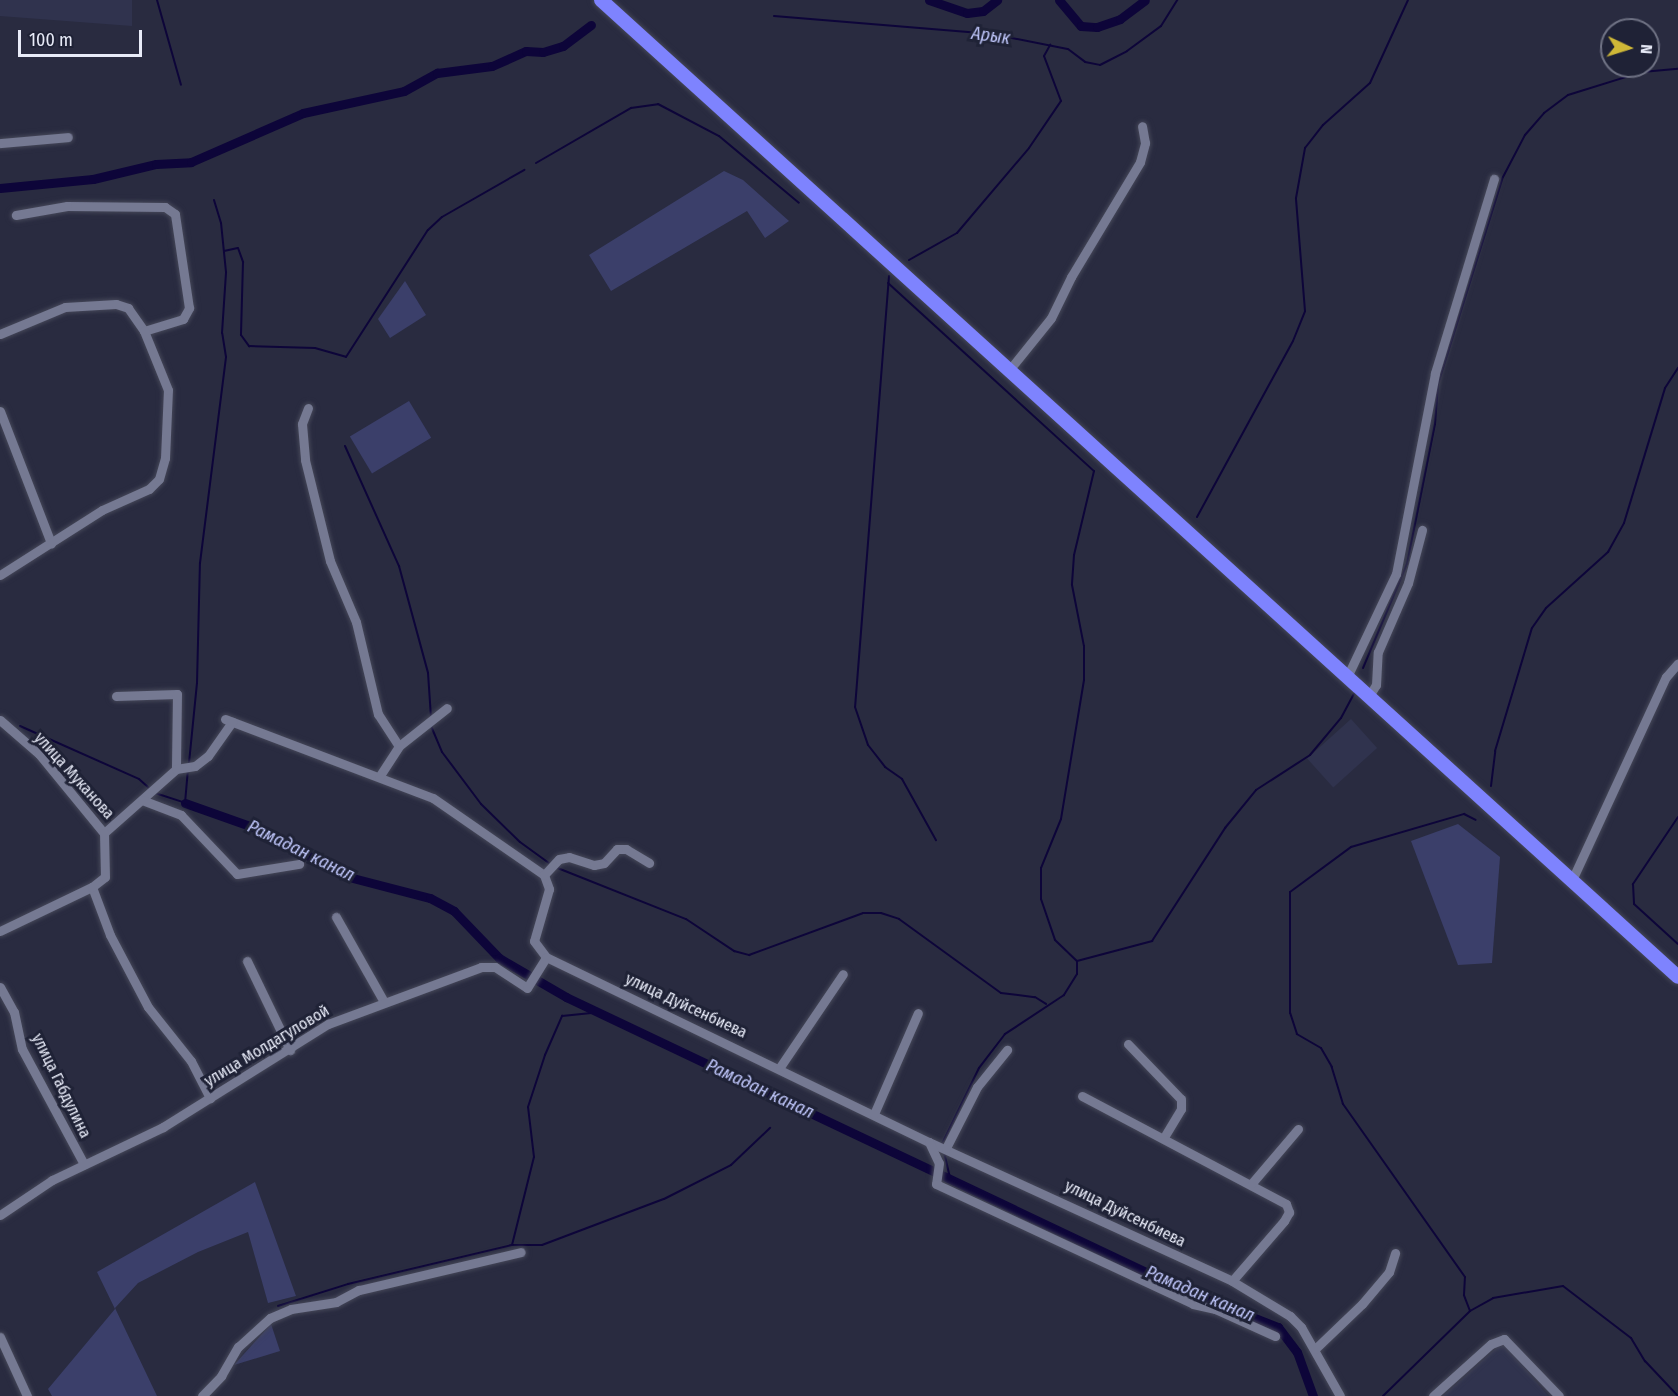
<!DOCTYPE html>
<meta charset="utf-8">
<style>
body{margin:0}
#map{position:relative;width:1678px;height:1396px;overflow:hidden;background:#292b40;font-family:"Fira Sans Condensed",sans-serif}
div>[style]{position:absolute}
[style*='--x']{left:calc(var(--x)*1px);top:calc(var(--y)*1px);width:calc(var(--w)*1px);rotate:calc(var(--a)*1deg)}
.built>*{inset:0;background:#30334e;transform-origin:0 0}
.green>*{inset:0;background:#3b3f6a;transform-origin:0 0}
.stream>*{height:2px;margin:-1px;padding:0 1px;transform-origin:1px;border-radius:1px;background:#0d0539}
.canal>*{height:9px;margin:-4.5px;padding:0 4.5px;transform-origin:4.5px;border-radius:4.5px;background:#0d0539}
.roads{filter:drop-shadow(0 0 2px #454758) drop-shadow(0 0 2px #454758)}
.minor>*{height:9px;margin:-4.5px;padding:0 4.5px;transform-origin:4.5px;border-radius:4.5px;background:#757992}
.highway>*{height:14px;margin:-7px;padding:0 7px;transform-origin:7px;border-radius:7px;background:#7e83fe}
span{translate:-50% -50%;white-space:nowrap;text-align:center;line-height:1.15;-webkit-text-stroke:6px #1f2236;paint-order:stroke}
.street-label{font-size:16px;color:#e8ebf8}
.water-label{font-size:18px;color:#c0c7fc;font-style:italic}
.north{position:absolute;left:1600px;top:18px;width:60px;height:60px;box-sizing:border-box;background:#1f2236;border:2px solid #6f7284;border-radius:50%;rotate:94deg;font-size:16px;font-weight:700;line-height:24px;text-align:center;color:#e8ebf8}
.north::after{content:'';display:block;margin:auto;width:21px;height:27px;background:#cfb837;clip-path:polygon(50% 0,100% 100%,50% 72%,0 100%)}
.scale{position:absolute;left:18px;top:30px;width:124px;height:27px;box-sizing:border-box;border:3px solid #e8ebf8;border-top:0;padding-left:8px;font-size:18px;line-height:21px;white-space:nowrap;color:#e8ebf8;-webkit-text-stroke:4px #1f2236;paint-order:stroke}
</style>
<div id="map">
<div class="built">
<div style="clip-path:polygon(0 0,132px 0,132px 26px,0 16px)"></div>
<div style="left:1351px;top:719px;width:39px;height:59px;rotate:48deg"></div>
<div style="clip-path:polygon(1503px 1342px,1548px 1396px,1443px 1396px)"></div>
</div>
<div class="green">
<div style="clip-path:polygon(724px 171px,743px 180px,789px 221px,765px 238px,747px 211px,611px 291px,589px 255px)"></div>
<div style="clip-path:polygon(405px 281px,426px 315px,390px 338px,378px 319px)"></div>
<div style="left:409px;top:401px;width:43px;height:69px;rotate:59deg"></div>
<div style="clip-path:polygon(1458px 824px,1500px 857px,1492px 963px,1458px 965px,1411px 841px)"></div>
<div style="clip-path:polygon(255px 1182px,296px 1296px,268px 1303px,248px 1232px,198px 1252px,138px 1283px,115px 1308px,157px 1396px,52px 1396px,48px 1389px,115px 1309px,97px 1272px)"></div>
<div style="clip-path:polygon(271px 1324px,280px 1351px,234px 1365px)"></div>
</div>
<div class="stream">
<div style="--x:157;--y:0;--w:88;--a:74.2"></div>
<div style="--x:774;--y:16;--w:219;--a:4.7"></div>
<div style="--x:992;--y:34;--w:77;--a:11.2"></div>
<div style="--x:1068;--y:49;--w:21;--a:37"></div>
<div style="--x:1085;--y:62;--w:15;--a:11"></div>
<div style="--x:1100;--y:65;--w:30;--a:-27"></div>
<div style="--x:1127;--y:51;--w:42;--a:-36.3"></div>
<div style="--x:1161;--y:26;--w:31;--a:-58"></div>
<div style="--x:536;--y:163;--w:110;--a:-30.1"></div>
<div style="--x:631;--y:108;--w:27;--a:-8"></div>
<div style="--x:658;--y:104;--w:69;--a:27.7"></div>
<div style="--x:719;--y:136;--w:104;--a:39.9"></div>
<div style="--x:224;--y:251;--w:14;--a:-12"></div>
<div style="--x:238;--y:248;--w:15;--a:70"></div>
<div style="--x:243;--y:262;--w:73;--a:91.6"></div>
<div style="--x:241;--y:335;--w:14;--a:54"></div>
<div style="--x:249;--y:346;--w:66;--a:1.7"></div>
<div style="--x:315;--y:348;--w:32;--a:16"></div>
<div style="--x:346;--y:357;--w:151;--a:-57.2"></div>
<div style="--x:428;--y:230;--w:19;--a:-43"></div>
<div style="--x:442;--y:217;--w:95;--a:-29.8"></div>
<div style="--x:909;--y:260;--w:55;--a:-29.4"></div>
<div style="--x:957;--y:233;--w:111;--a:-49.7"></div>
<div style="--x:1029;--y:148;--w:57;--a:-55.8"></div>
<div style="--x:1061;--y:101;--w:48;--a:-110.7"></div>
<div style="--x:1044;--y:56;--w:13;--a:-61"></div>
<div style="--x:889;--y:276;--w:432;--a:94.5"></div>
<div style="--x:855;--y:707;--w:40;--a:71.1"></div>
<div style="--x:868;--y:745;--w:28;--a:52"></div>
<div style="--x:885;--y:767;--w:21;--a:35"></div>
<div style="--x:902;--y:779;--w:70;--a:60.9"></div>
<div style="--x:888;--y:283;--w:279;--a:42.4"></div>
<div style="--x:1094;--y:471;--w:86;--a:103.4"></div>
<div style="--x:1074;--y:555;--w:30;--a:94"></div>
<div style="--x:1072;--y:585;--w:62;--a:78.9"></div>
<div style="--x:1084;--y:646;--w:34;--a:90"></div>
<div style="--x:1084;--y:680;--w:141;--a:99.4"></div>
<div style="--x:1061;--y:819;--w:53;--a:112.2"></div>
<div style="--x:1041;--y:868;--w:31;--a:90"></div>
<div style="--x:1041;--y:899;--w:43;--a:71.1"></div>
<div style="--x:1055;--y:940;--w:30;--a:44"></div>
<div style="--x:1077;--y:961;--w:13;--a:90"></div>
<div style="--x:1077;--y:974;--w:25;--a:122"></div>
<div style="--x:1064;--y:995;--w:71;--a:146.5"></div>
<div style="--x:1005;--y:1034;--w:43;--a:127.4"></div>
<div style="--x:979;--y:1068;--w:85;--a:116"></div>
<div style="--x:345;--y:446;--w:132;--a:65.8"></div>
<div style="--x:399;--y:566;--w:111;--a:74.8"></div>
<div style="--x:428;--y:673;--w:44;--a:86.1"></div>
<div style="--x:1197;--y:517;--w:200;--a:-61.4"></div>
<div style="--x:1293;--y:341;--w:32;--a:-68"></div>
<div style="--x:1305;--y:311;--w:113;--a:-94.6"></div>
<div style="--x:1296;--y:198;--w:51;--a:-79.8"></div>
<div style="--x:1305;--y:148;--w:29;--a:-52"></div>
<div style="--x:1323;--y:125;--w:63;--a:-41.8"></div>
<div style="--x:1370;--y:83;--w:91;--a:-65.4"></div>
<div style="--x:1363;--y:668;--w:113;--a:-67.1"></div>
<div style="--x:1407;--y:564;--w:143;--a:-78.7"></div>
<div style="--x:1435;--y:424;--w:40;--a:-85.7"></div>
<div style="--x:1438;--y:384;--w:217;--a:-72.6"></div>
<div style="--x:1503;--y:177;--w:47;--a:-62.4"></div>
<div style="--x:1525;--y:135;--w:29;--a:-49"></div>
<div style="--x:1544;--y:113;--w:30;--a:-37"></div>
<div style="--x:1568;--y:95;--w:77;--a:-17.3"></div>
<div style="--x:1642;--y:72;--w:36;--a:-5"></div>
<div style="--x:20;--y:726;--w:130;--a:24"></div>
<div style="--x:139;--y:779;--w:15;--a:42"></div>
<div style="--x:431;--y:726;--w:28;--a:67"></div>
<div style="--x:442;--y:752;--w:65;--a:53.1"></div>
<div style="--x:481;--y:804;--w:54;--a:44.3"></div>
<div style="--x:520;--y:842;--w:37;--a:36"></div>
<div style="--x:189;--y:763;--w:80;--a:-84.3"></div>
<div style="--x:197;--y:683;--w:120;--a:-88.6"></div>
<div style="--x:200;--y:563;--w:208;--a:-82.8"></div>
<div style="--x:226;--y:357;--w:24;--a:-99"></div>
<div style="--x:222;--y:333;--w:61;--a:-86.2"></div>
<div style="--x:226;--y:272;--w:49;--a:-95.8"></div>
<div style="--x:221;--y:223;--w:24;--a:-107"></div>
<div style="--x:1491;--y:786;--w:35;--a:-83"></div>
<div style="--x:1495;--y:751;--w:128;--a:-73.3"></div>
<div style="--x:1532;--y:628;--w:24;--a:-55"></div>
<div style="--x:1546;--y:608;--w:84;--a:-42.1"></div>
<div style="--x:1608;--y:552;--w:33;--a:-61"></div>
<div style="--x:1624;--y:523;--w:141;--a:-73.1"></div>
<div style="--x:1665;--y:388;--w:24;--a:-57"></div>
<div style="--x:155;--y:793;--w:32;--a:18"></div>
<div style="--x:185;--y:803;--w:34;--a:-85"></div>
<div style="--x:1678;--y:817;--w:81;--a:123.9"></div>
<div style="--x:1633;--y:884;--w:20;--a:87"></div>
<div style="--x:1634;--y:904;--w:59;--a:42.3"></div>
<div style="--x:555;--y:867;--w:141;--a:21.7"></div>
<div style="--x:686;--y:919;--w:58;--a:33.7"></div>
<div style="--x:734;--y:951;--w:16;--a:15"></div>
<div style="--x:749;--y:955;--w:121;--a:-20.2"></div>
<div style="--x:863;--y:913;--w:18;--a:0"></div>
<div style="--x:881;--y:913;--w:19;--a:18"></div>
<div style="--x:899;--y:919;--w:126;--a:36"></div>
<div style="--x:1001;--y:993;--w:34;--a:7"></div>
<div style="--x:1035;--y:997;--w:13;--a:32"></div>
<div style="--x:1077;--y:961;--w:78;--a:-14.9"></div>
<div style="--x:1152;--y:941;--w:135;--a:-57.1"></div>
<div style="--x:1225;--y:828;--w:49;--a:-50.8"></div>
<div style="--x:1256;--y:790;--w:64;--a:-32.9"></div>
<div style="--x:1310;--y:755;--w:48;--a:-50"></div>
<div style="--x:1341;--y:718;--w:27;--a:-62"></div>
<div style="--x:944;--y:1152;--w:28;--a:77"></div>
<div style="--x:512;--y:1245;--w:30;--a:0"></div>
<div style="--x:542;--y:1245;--w:130;--a:-20.7"></div>
<div style="--x:664;--y:1199;--w:75;--a:-26.9"></div>
<div style="--x:731;--y:1165;--w:54;--a:-43.5"></div>
<div style="--x:278;--y:1306;--w:73;--a:-17.4"></div>
<div style="--x:348;--y:1284;--w:169;--a:-13.4"></div>
<div style="--x:512;--y:1245;--w:91;--a:-76"></div>
<div style="--x:534;--y:1157;--w:50;--a:-96.8"></div>
<div style="--x:528;--y:1107;--w:55;--a:-71.9"></div>
<div style="--x:545;--y:1055;--w:43;--a:-66.4"></div>
<div style="--x:562;--y:1016;--w:37;--a:-6"></div>
<div style="--x:1470;--y:1311;--w:17;--a:-111"></div>
<div style="--x:1464;--y:1295;--w:18;--a:-87"></div>
<div style="--x:1465;--y:1277;--w:212;--a:-125.2"></div>
<div style="--x:1343;--y:1104;--w:39;--a:-107"></div>
<div style="--x:1332;--y:1067;--w:22;--a:-120"></div>
<div style="--x:1321;--y:1048;--w:28;--a:-150"></div>
<div style="--x:1297;--y:1034;--w:22;--a:-108"></div>
<div style="--x:1290;--y:1013;--w:121;--a:-90"></div>
<div style="--x:1290;--y:892;--w:76;--a:-36.4"></div>
<div style="--x:1351;--y:847;--w:118;--a:-16.3"></div>
<div style="--x:1464;--y:814;--w:13;--a:27"></div>
<div style="--x:1383;--y:1396;--w:122;--a:-44.3"></div>
<div style="--x:1470;--y:1311;--w:26;--a:-29"></div>
<div style="--x:1493;--y:1298;--w:71;--a:-9.7"></div>
<div style="--x:1563;--y:1286;--w:86;--a:37.4"></div>
<div style="--x:1631;--y:1338;--w:27;--a:59"></div>
<div style="--x:1645;--y:1361;--w:48;--a:46.7"></div>
</div>
<div class="canal">
<div style="--x:929;--y:0;--w:40;--a:18.9"></div>
<div style="--x:967;--y:13;--w:16;--a:-7"></div>
<div style="--x:983;--y:11;--w:18;--a:-38"></div>
<div style="--x:1059;--y:0;--w:34;--a:50"></div>
<div style="--x:1081;--y:26;--w:16;--a:4"></div>
<div style="--x:1097;--y:27;--w:24;--a:-19"></div>
<div style="--x:1120;--y:19;--w:31;--a:-37"></div>
<div style="--x:0;--y:188;--w:93;--a:-5.5"></div>
<div style="--x:93;--y:179;--w:65;--a:-13.4"></div>
<div style="--x:156;--y:164;--w:35;--a:-3"></div>
<div style="--x:191;--y:162;--w:122;--a:-23.6"></div>
<div style="--x:303;--y:113;--w:103;--a:-12.3"></div>
<div style="--x:404;--y:91;--w:38;--a:-29"></div>
<div style="--x:437;--y:73;--w:55;--a:-7.3"></div>
<div style="--x:492;--y:66;--w:37;--a:-24"></div>
<div style="--x:526;--y:51;--w:17;--a:3"></div>
<div style="--x:543;--y:52;--w:21;--a:-17"></div>
<div style="--x:563;--y:46;--w:35;--a:-37"></div>
<div style="--x:185;--y:803;--w:84;--a:19.5"></div>
<div style="--x:264;--y:831;--w:93;--a:29.1"></div>
<div style="--x:345;--y:876;--w:88;--a:14.5"></div>
<div style="--x:430;--y:898;--w:27;--a:28"></div>
<div style="--x:454;--y:911;--w:65;--a:46.2"></div>
<div style="--x:499;--y:958;--w:78;--a:30.2"></div>
<div style="--x:566;--y:997;--w:686;--a:25.37"></div>
<div style="--x:1186;--y:1291;--w:99;--a:21.4"></div>
<div style="--x:1278;--y:1327;--w:31;--a:53"></div>
<div style="--x:1297;--y:1352;--w:47;--a:70"></div>
</div>
<div class="roads">
<div class="minor">
<div style="--x:0;--y:143;--w:68;--a:-5"></div>
<div style="--x:0;--y:334;--w:70;--a:-22.6"></div>
<div style="--x:65;--y:307;--w:51;--a:-3.4"></div>
<div style="--x:116;--y:304;--w:13;--a:18"></div>
<div style="--x:128;--y:308;--w:28;--a:55"></div>
<div style="--x:144;--y:331;--w:41;--a:-17.1"></div>
<div style="--x:183;--y:319;--w:13;--a:-61"></div>
<div style="--x:189;--y:308;--w:95;--a:-98.5"></div>
<div style="--x:175;--y:214;--w:12;--a:-145"></div>
<div style="--x:165;--y:207;--w:98;--a:-179.4"></div>
<div style="--x:67;--y:206;--w:52;--a:170"></div>
<div style="--x:1010;--y:369;--w:65;--a:-51.2"></div>
<div style="--x:1051;--y:318;--w:46;--a:-64"></div>
<div style="--x:1071;--y:277;--w:134;--a:-59"></div>
<div style="--x:1140;--y:162;--w:20;--a:-75"></div>
<div style="--x:1145;--y:143;--w:17;--a:-100"></div>
<div style="--x:308;--y:408;--w:17;--a:111"></div>
<div style="--x:302;--y:424;--w:36;--a:85"></div>
<div style="--x:305;--y:460;--w:104;--a:76.1"></div>
<div style="--x:330;--y:561;--w:66;--a:66.9"></div>
<div style="--x:356;--y:622;--w:95;--a:76.6"></div>
<div style="--x:378;--y:714;--w:38;--a:57"></div>
<div style="--x:0;--y:411;--w:142;--a:68.9"></div>
<div style="--x:0;--y:575;--w:121;--a:-32.5"></div>
<div style="--x:102;--y:510;--w:51;--a:-24.1"></div>
<div style="--x:149;--y:489;--w:14;--a:-45"></div>
<div style="--x:159;--y:479;--w:22;--a:-74"></div>
<div style="--x:165;--y:458;--w:68;--a:-87.5"></div>
<div style="--x:168;--y:390;--w:64;--a:-112.1"></div>
<div style="--x:1347;--y:677;--w:114;--a:-64.6"></div>
<div style="--x:1396;--y:574;--w:205;--a:-79"></div>
<div style="--x:1435;--y:373;--w:203;--a:-73.1"></div>
<div style="--x:116;--y:696;--w:61;--a:-1.9"></div>
<div style="--x:177;--y:694;--w:75;--a:90.8"></div>
<div style="--x:1369;--y:696;--w:13;--a:-58"></div>
<div style="--x:1376;--y:685;--w:33;--a:-87"></div>
<div style="--x:1378;--y:652;--w:75;--a:-66.5"></div>
<div style="--x:1408;--y:583;--w:55;--a:-75.2"></div>
<div style="--x:225;--y:719;--w:222;--a:20.8"></div>
<div style="--x:433;--y:798;--w:135;--a:34.7"></div>
<div style="--x:544;--y:875;--w:15;--a:70"></div>
<div style="--x:549;--y:889;--w:54;--a:106.1"></div>
<div style="--x:534;--y:941;--w:20;--a:53"></div>
<div style="--x:546;--y:957;--w:425;--a:25.8"></div>
<div style="--x:929;--y:1142;--w:333;--a:24.6"></div>
<div style="--x:1232;--y:1281;--w:68;--a:31.1"></div>
<div style="--x:1290;--y:1316;--w:16;--a:45"></div>
<div style="--x:1301;--y:1327;--w:79;--a:60.5"></div>
<div style="--x:0;--y:720;--w:52;--a:41.1"></div>
<div style="--x:39;--y:754;--w:102;--a:50.6"></div>
<div style="--x:104;--y:833;--w:96;--a:-41.6"></div>
<div style="--x:176;--y:769;--w:19;--a:-9"></div>
<div style="--x:195;--y:766;--w:16;--a:-38"></div>
<div style="--x:208;--y:756;--w:42;--a:-54.8"></div>
<div style="--x:379;--y:777;--w:37;--a:-57"></div>
<div style="--x:399;--y:746;--w:61;--a:-38.4"></div>
<div style="--x:142;--y:800;--w:42;--a:21"></div>
<div style="--x:181;--y:815;--w:81;--a:46.5"></div>
<div style="--x:237;--y:874;--w:63;--a:-9.2"></div>
<div style="--x:544;--y:875;--w:22;--a:-47"></div>
<div style="--x:559;--y:859;--w:10;--a:-11"></div>
<div style="--x:569;--y:857;--w:26;--a:18"></div>
<div style="--x:594;--y:865;--w:10;--a:-11"></div>
<div style="--x:604;--y:863;--w:19;--a:-47"></div>
<div style="--x:617;--y:849;--w:9;--a:0"></div>
<div style="--x:626;--y:849;--w:27;--a:31"></div>
<div style="--x:1572;--y:880;--w:224;--a:-65.2"></div>
<div style="--x:1666;--y:677;--w:18;--a:-49"></div>
<div style="--x:92;--y:887;--w:51;--a:69.4"></div>
<div style="--x:110;--y:935;--w:81;--a:62.2"></div>
<div style="--x:148;--y:1007;--w:69;--a:51.5"></div>
<div style="--x:191;--y:1061;--w:42;--a:62.8"></div>
<div style="--x:336;--y:917;--w:98;--a:60.5"></div>
<div style="--x:0;--y:931;--w:102;--a:-25.6"></div>
<div style="--x:92;--y:887;--w:16;--a:-38"></div>
<div style="--x:105;--y:877;--w:44;--a:-91.3"></div>
<div style="--x:247;--y:961;--w:99;--a:64.2"></div>
<div style="--x:0;--y:987;--w:29;--a:61"></div>
<div style="--x:14;--y:1012;--w:38;--a:78"></div>
<div style="--x:22;--y:1049;--w:131;--a:61.7"></div>
<div style="--x:1128;--y:1044;--w:76;--a:46.1"></div>
<div style="--x:1181;--y:1099;--w:10;--a:90"></div>
<div style="--x:1181;--y:1109;--w:33;--a:121"></div>
<div style="--x:780;--y:1067;--w:112;--a:-55.9"></div>
<div style="--x:1082;--y:1096;--w:231;--a:27.9"></div>
<div style="--x:1286;--y:1204;--w:9;--a:69"></div>
<div style="--x:1289;--y:1212;--w:10;--a:119"></div>
<div style="--x:1284;--y:1221;--w:79;--a:130.9"></div>
<div style="--x:874;--y:1114;--w:110;--a:-66.5"></div>
<div style="--x:929;--y:1142;--w:23;--a:65"></div>
<div style="--x:939;--y:1163;--w:21;--a:98"></div>
<div style="--x:936;--y:1184;--w:284;--a:25"></div>
<div style="--x:1193;--y:1304;--w:23;--a:13"></div>
<div style="--x:1215;--y:1309;--w:66;--a:24.2"></div>
<div style="--x:946;--y:1148;--w:68;--a:-63.1"></div>
<div style="--x:977;--y:1087;--w:48;--a:-51"></div>
<div style="--x:1252;--y:1183;--w:71;--a:-49.6"></div>
<div style="--x:0;--y:1215;--w:63;--a:-33.9"></div>
<div style="--x:52;--y:1180;--w:123;--a:-25.5"></div>
<div style="--x:163;--y:1127;--w:195;--a:-32"></div>
<div style="--x:328;--y:1024;--w:163;--a:-20.4"></div>
<div style="--x:481;--y:967;--w:14;--a:0"></div>
<div style="--x:495;--y:967;--w:38;--a:33"></div>
<div style="--x:527;--y:988;--w:36;--a:-58"></div>
<div style="--x:0;--y:1337;--w:65;--a:65.4"></div>
<div style="--x:1315;--y:1349;--w:65;--a:-43.8"></div>
<div style="--x:1362;--y:1304;--w:42;--a:-49.8"></div>
<div style="--x:1389;--y:1272;--w:20;--a:-72"></div>
<div style="--x:202;--y:1396;--w:28;--a:-46"></div>
<div style="--x:221;--y:1376;--w:34;--a:-60"></div>
<div style="--x:238;--y:1347;--w:43;--a:-42.2"></div>
<div style="--x:270;--y:1318;--w:23;--a:-23"></div>
<div style="--x:291;--y:1309;--w:46;--a:-8.8"></div>
<div style="--x:336;--y:1302;--w:26;--a:-28"></div>
<div style="--x:359;--y:1290;--w:166;--a:-13.2"></div>
<div style="--x:1433;--y:1396;--w:78;--a:-41.9"></div>
<div style="--x:1491;--y:1344;--w:14;--a:-21"></div>
<div style="--x:1504;--y:1339;--w:79;--a:46"></div>
</div>
<div class="highway">
<div style="--x:601;--y:0;--w:1454;--a:42.21"></div>
</div>
</div>
<div class="street-label">
<span style="left:74px;top:776px;rotate:48deg">улица Муканова</span>
<span style="left:686px;top:1006px;rotate:25deg">улица Дуйсенбиева</span>
<span style="left:267px;top:1046px;rotate:-31deg">улица Молдагуловой</span>
<span style="left:61px;top:1086px;rotate:64deg">улица Габдулина</span>
<span style="left:1125px;top:1214px;rotate:26deg">улица Дуйсенбиева</span>
</div>
<div class="water-label">
<span style="left:991px;top:36px;rotate:8deg">Арык</span>
<span style="left:301px;top:851px;rotate:26deg">Рамадан канал</span>
<span style="left:760px;top:1089px;rotate:25deg">Рамадан канал</span>
<span style="left:1200px;top:1294px;rotate:23deg">Рамадан канал</span>
</div>
<div class="north">N</div>
<div class="scale">100 m</div>
</div>
